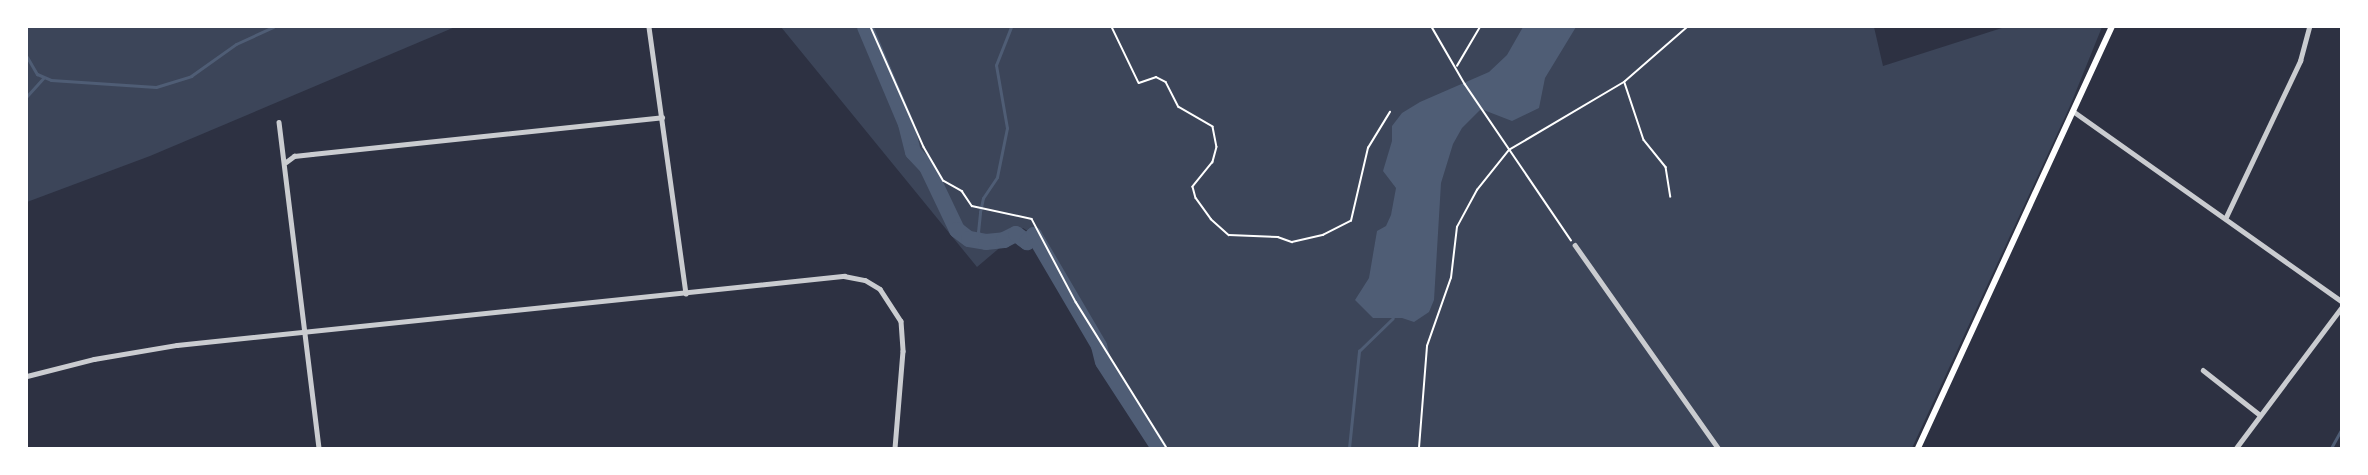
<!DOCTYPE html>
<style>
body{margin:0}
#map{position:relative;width:2368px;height:475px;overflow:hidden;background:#2d3142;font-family:"Asap Condensed",sans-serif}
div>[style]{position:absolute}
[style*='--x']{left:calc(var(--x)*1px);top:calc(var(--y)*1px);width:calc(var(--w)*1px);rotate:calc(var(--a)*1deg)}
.green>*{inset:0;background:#3c4559}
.water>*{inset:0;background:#4f5d75}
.stream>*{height:3px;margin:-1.5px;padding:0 1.5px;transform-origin:1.5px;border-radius:1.5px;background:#4f5d75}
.river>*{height:16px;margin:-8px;padding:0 8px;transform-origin:8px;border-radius:8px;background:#4f5d75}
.path>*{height:1.5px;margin:-0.75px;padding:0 0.75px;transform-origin:0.75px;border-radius:0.75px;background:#fff}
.minor>*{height:4.5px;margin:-2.25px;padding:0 2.25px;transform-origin:2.25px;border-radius:2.25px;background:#caccd0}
.secondary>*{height:6px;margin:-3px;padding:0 3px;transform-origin:3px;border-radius:3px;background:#fff}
span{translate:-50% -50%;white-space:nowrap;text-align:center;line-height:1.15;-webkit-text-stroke:6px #fff;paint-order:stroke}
.frame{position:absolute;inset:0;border:28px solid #fff;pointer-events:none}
</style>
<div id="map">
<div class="green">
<div style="clip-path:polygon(27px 27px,455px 27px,150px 156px,27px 202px)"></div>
<div style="clip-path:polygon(781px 27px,1874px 27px,1883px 66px,2005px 27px,2102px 27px,2070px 106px,1912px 448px,1159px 448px,1103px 362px,1099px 346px,1034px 235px,1023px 228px,977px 267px)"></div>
</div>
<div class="water">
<div style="clip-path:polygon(1523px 27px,1576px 27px,1545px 78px,1539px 108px,1512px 121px,1481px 109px,1462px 128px,1453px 144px,1441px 183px,1434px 300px,1429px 312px,1414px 322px,1402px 318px,1373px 318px,1355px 300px,1369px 278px,1377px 231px,1386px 226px,1391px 215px,1396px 188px,1383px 171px,1392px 141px,1392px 126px,1402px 113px,1420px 102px,1489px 72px,1507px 55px)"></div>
</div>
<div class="stream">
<div style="--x:27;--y:57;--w:20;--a:60"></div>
<div style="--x:37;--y:74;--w:15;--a:23"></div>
<div style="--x:51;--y:80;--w:105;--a:3.8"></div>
<div style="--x:156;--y:87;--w:37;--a:-17"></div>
<div style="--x:191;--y:76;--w:55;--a:-35.4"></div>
<div style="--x:236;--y:44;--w:41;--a:-24.7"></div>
<div style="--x:27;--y:96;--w:25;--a:-48"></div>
<div style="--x:986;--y:242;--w:13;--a:-129"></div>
<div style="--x:978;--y:232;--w:20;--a:-84"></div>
<div style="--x:980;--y:212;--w:14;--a:-78"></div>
<div style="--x:983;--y:198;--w:25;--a:-56"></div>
<div style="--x:997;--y:177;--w:50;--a:-78.5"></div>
<div style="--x:1007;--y:128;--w:64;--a:-99.9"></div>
<div style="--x:996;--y:65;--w:41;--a:-68.5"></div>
<div style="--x:1349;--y:448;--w:98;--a:-84.1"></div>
<div style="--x:1359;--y:351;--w:47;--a:-44.1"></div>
<div style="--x:2331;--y:448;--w:21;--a:-61"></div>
</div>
<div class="river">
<div style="--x:865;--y:27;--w:105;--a:67.1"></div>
<div style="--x:906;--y:124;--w:29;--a:76"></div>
<div style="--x:913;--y:152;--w:21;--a:47"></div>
<div style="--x:927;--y:167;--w:70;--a:64.5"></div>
<div style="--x:957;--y:230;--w:15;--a:37"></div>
<div style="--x:969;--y:239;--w:17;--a:10"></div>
<div style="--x:986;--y:242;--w:18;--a:-6"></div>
<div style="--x:1004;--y:240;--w:13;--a:-27"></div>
<div style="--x:1016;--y:234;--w:14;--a:36"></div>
<div style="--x:1027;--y:242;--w:10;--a:-45"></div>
<div style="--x:1034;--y:235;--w:129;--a:59.6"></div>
<div style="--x:1099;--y:346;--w:16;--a:76"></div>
<div style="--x:1103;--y:362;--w:103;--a:56.9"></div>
</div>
<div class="path">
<div style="--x:871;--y:27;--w:131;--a:66.2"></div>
<div style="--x:924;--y:147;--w:39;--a:60"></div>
<div style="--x:944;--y:181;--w:21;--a:29"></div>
<div style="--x:962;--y:191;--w:18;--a:56"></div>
<div style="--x:972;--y:206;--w:61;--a:12.2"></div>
<div style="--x:1032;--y:219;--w:94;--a:62.1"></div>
<div style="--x:1076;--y:302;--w:172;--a:58.1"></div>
<div style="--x:1112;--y:27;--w:62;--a:64.3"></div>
<div style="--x:1139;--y:83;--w:18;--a:-19"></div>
<div style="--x:1156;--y:77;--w:11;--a:27"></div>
<div style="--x:1166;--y:82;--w:28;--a:63"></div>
<div style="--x:1179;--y:107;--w:39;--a:30"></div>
<div style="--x:1213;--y:127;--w:20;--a:79"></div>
<div style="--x:1217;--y:147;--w:16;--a:105"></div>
<div style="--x:1213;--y:162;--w:32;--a:129"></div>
<div style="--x:1193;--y:187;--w:11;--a:75"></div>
<div style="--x:1196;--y:198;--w:26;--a:54"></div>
<div style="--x:1211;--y:219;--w:24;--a:42"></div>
<div style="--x:1229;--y:235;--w:49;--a:2.3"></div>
<div style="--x:1278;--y:237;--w:15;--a:20"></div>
<div style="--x:1292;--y:242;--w:32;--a:-13"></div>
<div style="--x:1323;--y:235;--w:31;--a:-27"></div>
<div style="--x:1351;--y:221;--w:75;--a:-76.9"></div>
<div style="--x:1368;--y:148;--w:42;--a:-58.6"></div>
<div style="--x:1432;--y:27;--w:66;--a:59.9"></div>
<div style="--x:1465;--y:84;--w:189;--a:55.8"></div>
<div style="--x:1457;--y:66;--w:45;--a:-59.5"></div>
<div style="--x:1625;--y:83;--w:60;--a:71.6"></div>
<div style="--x:1644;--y:140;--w:35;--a:51"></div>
<div style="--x:1666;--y:167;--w:30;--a:81"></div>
<div style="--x:1419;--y:448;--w:102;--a:-85.5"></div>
<div style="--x:1427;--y:346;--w:72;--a:-70.6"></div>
<div style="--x:1451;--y:278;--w:51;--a:-83.3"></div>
<div style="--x:1457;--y:227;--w:42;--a:-61.6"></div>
<div style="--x:1477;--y:190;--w:51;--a:-51.3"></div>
<div style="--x:1509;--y:150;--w:134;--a:-30.6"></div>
<div style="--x:1624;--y:82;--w:84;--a:-41.1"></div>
</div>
<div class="minor">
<div style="--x:649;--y:27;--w:269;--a:82.1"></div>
<div style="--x:2073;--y:111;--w:329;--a:35.3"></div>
<div style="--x:279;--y:122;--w:328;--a:83"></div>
<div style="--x:286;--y:162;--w:10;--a:-37"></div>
<div style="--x:294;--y:156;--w:18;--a:-6"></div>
<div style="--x:312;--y:154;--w:352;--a:-6"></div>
<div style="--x:2226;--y:217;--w:173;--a:-64.6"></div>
<div style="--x:2300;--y:61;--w:35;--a:-75"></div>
<div style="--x:1575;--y:245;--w:248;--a:54.8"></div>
<div style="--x:2203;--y:370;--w:71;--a:38.2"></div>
<div style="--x:27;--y:376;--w:69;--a:-14.2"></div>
<div style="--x:94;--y:359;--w:84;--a:-9.6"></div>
<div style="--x:177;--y:345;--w:671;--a:-5.91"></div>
<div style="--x:844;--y:276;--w:21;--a:11"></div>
<div style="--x:865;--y:280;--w:17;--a:31"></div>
<div style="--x:880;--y:289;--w:38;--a:57"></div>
<div style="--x:901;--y:321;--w:30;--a:86"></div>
<div style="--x:903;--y:351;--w:97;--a:94.7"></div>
<div style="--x:2236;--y:448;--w:175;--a:-53.1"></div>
</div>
<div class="secondary">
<div style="--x:1918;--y:448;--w:464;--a:-65.3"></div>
</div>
<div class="frame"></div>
</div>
